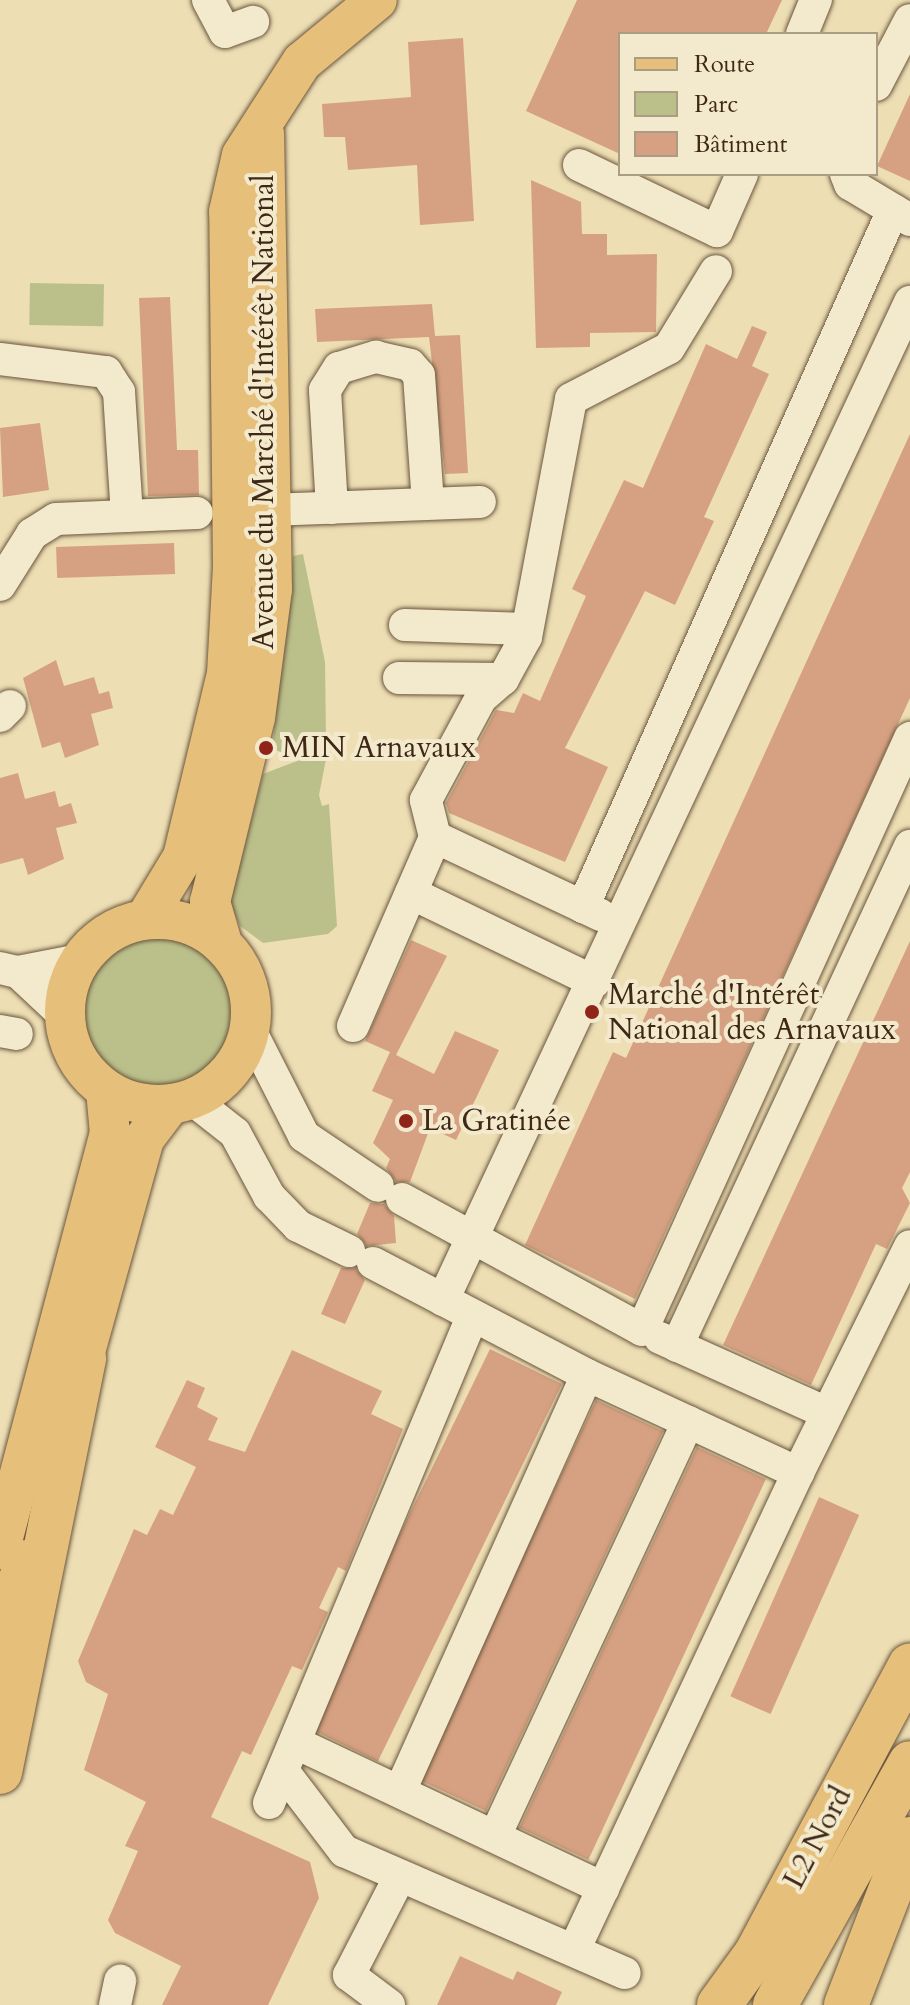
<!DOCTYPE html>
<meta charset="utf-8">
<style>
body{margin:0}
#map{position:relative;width:910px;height:2005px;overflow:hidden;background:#eddeb4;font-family:Cardo,serif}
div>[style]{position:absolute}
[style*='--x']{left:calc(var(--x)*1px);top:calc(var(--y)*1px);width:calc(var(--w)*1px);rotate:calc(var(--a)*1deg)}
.green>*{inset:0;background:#bbc08b;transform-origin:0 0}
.round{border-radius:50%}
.building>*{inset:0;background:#d6a182;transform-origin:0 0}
.roads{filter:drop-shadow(0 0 2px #6a563d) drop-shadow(0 0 2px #6a563d)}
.minor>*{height:32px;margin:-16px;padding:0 16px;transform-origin:16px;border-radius:16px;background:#f3eace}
.major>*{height:40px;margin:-20px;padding:0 20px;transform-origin:20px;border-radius:20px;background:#e6bf7a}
.major>.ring{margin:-20px;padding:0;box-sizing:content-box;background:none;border:40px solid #e6bf7a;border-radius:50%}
.highway>*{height:44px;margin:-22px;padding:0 22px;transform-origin:22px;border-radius:22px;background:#e6bf7a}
.dots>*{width:22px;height:22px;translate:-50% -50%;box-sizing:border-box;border:4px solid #f3eace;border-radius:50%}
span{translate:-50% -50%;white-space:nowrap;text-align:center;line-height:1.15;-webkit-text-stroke:8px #f3eace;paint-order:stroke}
.street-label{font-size:30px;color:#3f2815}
.poi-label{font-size:30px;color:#3f2815}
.left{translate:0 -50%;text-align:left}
.legend{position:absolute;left:618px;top:32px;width:260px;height:144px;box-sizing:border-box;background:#f3eace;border:2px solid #ab9c84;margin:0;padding:10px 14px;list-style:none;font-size:24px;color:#3f2815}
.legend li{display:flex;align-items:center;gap:16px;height:40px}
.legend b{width:40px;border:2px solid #ab9c84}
</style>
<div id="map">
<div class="green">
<div style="left:30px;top:283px;width:74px;height:42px;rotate:1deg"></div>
<div style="clip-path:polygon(303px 554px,325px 662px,326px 738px,281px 752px,272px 749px,293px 556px)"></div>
<div style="clip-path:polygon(328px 749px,319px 795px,322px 806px,329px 804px,337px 926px,328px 934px,263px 943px,240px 926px,230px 903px,263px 774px)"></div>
<div class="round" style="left:82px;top:934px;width:152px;height:152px"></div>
</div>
<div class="building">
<div style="clip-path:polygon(577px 0,782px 0,766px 34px,620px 34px,620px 154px,526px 111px)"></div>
<div style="clip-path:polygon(463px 38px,474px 221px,420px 225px,417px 165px,348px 170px,345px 137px,324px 137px,322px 104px,411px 97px,408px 42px)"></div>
<div style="clip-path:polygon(910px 94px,910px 181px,877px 166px)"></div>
<div style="clip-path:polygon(531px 180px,581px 202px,582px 234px,607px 234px,607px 255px,657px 254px,656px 332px,590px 333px,590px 347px,536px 348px)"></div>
<div style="clip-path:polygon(170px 297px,177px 450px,198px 450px,199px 495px,148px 496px,139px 298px)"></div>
<div style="clip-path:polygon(432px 304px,435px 336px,460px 335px,468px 473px,445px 474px,429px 337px,317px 342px,315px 309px)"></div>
<div style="clip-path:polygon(752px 326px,767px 332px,752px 366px,769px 374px,704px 517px,714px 521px,675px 605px,645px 591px,565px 748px,608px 767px,565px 862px,449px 813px,446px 803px,496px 710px,514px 713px,523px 693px,540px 701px,586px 596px,572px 589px,624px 480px,643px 488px,706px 344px,737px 359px)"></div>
<div style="clip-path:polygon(40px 423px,49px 490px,3px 497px,0 428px)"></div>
<div style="clip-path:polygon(910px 434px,910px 698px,635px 1299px,525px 1245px,613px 1052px,626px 1058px)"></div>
<div style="left:174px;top:543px;width:31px;height:118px;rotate:88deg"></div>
<div style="clip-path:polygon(56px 660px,64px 686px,94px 677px,99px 694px,109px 691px,113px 708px,91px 714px,99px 745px,65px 758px,60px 742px,42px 748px,23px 678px)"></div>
<div style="clip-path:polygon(18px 773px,25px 799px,55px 791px,59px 807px,71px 803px,77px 823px,56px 828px,64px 859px,28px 875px,23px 858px,0 864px,0 778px)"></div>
<div style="clip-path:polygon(411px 940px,447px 956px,396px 1055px,434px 1074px,455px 1031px,499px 1050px,456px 1140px,430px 1128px,410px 1182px,396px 1182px,386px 1168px,390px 1159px,373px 1143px,393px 1100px,372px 1091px,390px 1052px,365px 1041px)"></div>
<div style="clip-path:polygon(910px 941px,910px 1172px,902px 1188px,910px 1203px,887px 1249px,876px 1244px,811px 1385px,723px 1345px)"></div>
<div style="clip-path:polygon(370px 1203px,384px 1204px,394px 1216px,396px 1243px,367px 1246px,357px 1234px)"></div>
<div style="clip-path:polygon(341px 1268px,355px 1268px,365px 1280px,345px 1324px,321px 1314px)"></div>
<div style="left:490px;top:1349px;width:80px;height:420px;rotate:26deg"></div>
<div style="clip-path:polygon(292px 1350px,382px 1391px,371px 1414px,403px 1429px,346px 1571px,338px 1567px,319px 1608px,328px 1612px,302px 1670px,292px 1666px,251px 1755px,242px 1751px,211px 1817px,310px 1862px,319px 1898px,268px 2005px,162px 2005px,181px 1966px,115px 1933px,108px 1920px,138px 1851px,125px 1846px,146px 1802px,84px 1770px,108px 1694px,86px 1682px,78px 1661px,134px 1529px,147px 1535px,160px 1509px,173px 1515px,196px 1467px,155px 1447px,187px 1380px,205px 1388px,197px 1407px,218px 1418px,208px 1440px,245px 1452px)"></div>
<div style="left:596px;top:1400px;width:74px;height:419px;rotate:25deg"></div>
<div style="left:697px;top:1447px;width:76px;height:420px;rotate:25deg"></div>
<div style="left:819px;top:1497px;width:44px;height:218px;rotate:24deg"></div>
<div style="clip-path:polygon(460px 1956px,513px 1980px,517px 1971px,562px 1992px,556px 2005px,437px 2005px)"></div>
</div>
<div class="roads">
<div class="minor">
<div style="--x:208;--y:0;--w:36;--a:62"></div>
<div style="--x:225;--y:32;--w:30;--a:-20"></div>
<div style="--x:802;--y:34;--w:37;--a:-68"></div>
<div style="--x:876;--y:85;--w:73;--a:-62.4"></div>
<div style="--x:579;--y:165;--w:153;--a:25.6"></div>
<div style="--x:717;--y:231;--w:62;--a:-66.3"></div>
<div style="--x:846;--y:174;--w:11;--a:68"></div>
<div style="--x:850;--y:184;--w:70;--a:31"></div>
<div style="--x:0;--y:359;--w:107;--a:7"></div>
<div style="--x:106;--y:372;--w:24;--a:57"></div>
<div style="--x:119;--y:392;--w:124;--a:86.3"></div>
<div style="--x:332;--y:508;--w:118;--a:-93.4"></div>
<div style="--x:325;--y:390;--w:26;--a:-58"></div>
<div style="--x:339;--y:368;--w:39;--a:-17"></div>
<div style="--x:376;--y:357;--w:35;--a:13"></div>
<div style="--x:410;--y:365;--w:13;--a:48"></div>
<div style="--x:419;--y:375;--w:128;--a:86"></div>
<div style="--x:269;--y:510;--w:211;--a:-2.2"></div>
<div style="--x:0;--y:585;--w:60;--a:-57.9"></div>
<div style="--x:32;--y:534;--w:28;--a:-32"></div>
<div style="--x:56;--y:519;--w:141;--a:-2.4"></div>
<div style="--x:405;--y:625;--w:122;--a:1.9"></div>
<div style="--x:399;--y:678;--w:104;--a:0.6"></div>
<div style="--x:0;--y:716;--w:14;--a:-45"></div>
<div style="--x:435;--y:837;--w:183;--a:25.2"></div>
<div style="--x:411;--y:893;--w:204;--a:25.8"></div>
<div style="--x:583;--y:907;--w:763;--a:-66.02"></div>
<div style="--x:0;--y:968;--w:18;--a:13"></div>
<div style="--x:18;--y:972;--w:63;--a:-11"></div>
<div style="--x:18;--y:972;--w:64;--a:43.1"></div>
<div style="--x:353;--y:1026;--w:206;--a:-66.5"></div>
<div style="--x:435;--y:837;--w:38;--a:-104"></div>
<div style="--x:426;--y:800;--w:116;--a:-61.7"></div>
<div style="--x:481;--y:698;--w:29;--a:-41"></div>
<div style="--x:503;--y:679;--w:48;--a:-61.3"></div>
<div style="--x:526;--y:637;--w:242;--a:-79.3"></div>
<div style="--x:571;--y:399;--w:110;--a:-27.5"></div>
<div style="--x:669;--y:348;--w:90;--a:-58.6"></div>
<div style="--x:250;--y:1030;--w:119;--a:63"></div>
<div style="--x:304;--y:1136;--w:89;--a:34"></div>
<div style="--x:0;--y:1031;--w:17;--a:10"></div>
<div style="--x:193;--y:1100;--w:53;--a:38.2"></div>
<div style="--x:235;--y:1133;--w:72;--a:61.6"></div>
<div style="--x:269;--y:1196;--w:42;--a:46"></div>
<div style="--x:298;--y:1226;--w:57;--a:26.1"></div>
<div style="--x:402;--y:1199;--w:273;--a:28.6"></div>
<div style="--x:642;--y:1330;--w:650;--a:-65.64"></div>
<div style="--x:373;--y:1263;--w:242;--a:27.6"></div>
<div style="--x:587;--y:1375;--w:233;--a:24.9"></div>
<div style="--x:798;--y:1473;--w:527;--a:115.15"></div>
<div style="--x:443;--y:1300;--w:1102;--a:-64.92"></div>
<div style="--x:660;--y:1338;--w:183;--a:24.2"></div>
<div style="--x:677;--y:1346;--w:552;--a:-65.01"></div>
<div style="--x:798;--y:1473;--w:253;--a:-63.7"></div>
<div style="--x:296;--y:1743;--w:340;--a:25.3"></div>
<div style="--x:283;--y:1771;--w:101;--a:52.7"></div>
<div style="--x:344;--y:1851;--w:306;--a:23.5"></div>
<div style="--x:400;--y:1791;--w:456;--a:-65.8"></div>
<div style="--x:269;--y:1803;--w:527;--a:-67.33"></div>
<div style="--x:495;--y:1836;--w:457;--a:-65"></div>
<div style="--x:115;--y:2005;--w:25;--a:-78"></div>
<div style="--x:389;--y:2005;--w:50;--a:-143.1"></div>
<div style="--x:349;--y:1975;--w:109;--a:-62.7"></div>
</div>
<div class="major">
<div style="--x:146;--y:918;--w:71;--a:-58.8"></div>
<div style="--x:183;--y:857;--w:188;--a:-76.5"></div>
<div style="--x:227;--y:674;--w:106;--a:-86.8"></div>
<div style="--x:233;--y:568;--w:356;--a:-90.6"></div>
<div style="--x:229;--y:212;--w:58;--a:-77.2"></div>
<div style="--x:242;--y:155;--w:111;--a:-57.2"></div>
<div style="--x:302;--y:62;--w:97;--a:-39.6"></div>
<div class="ring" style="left:65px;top:919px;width:146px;height:146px"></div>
<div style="--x:222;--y:943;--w:43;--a:-106.3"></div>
<div style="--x:210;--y:902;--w:189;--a:-76.3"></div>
<div style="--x:255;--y:718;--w:130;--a:-82.5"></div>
<div style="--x:272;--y:589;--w:455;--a:-91"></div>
<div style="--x:75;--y:1388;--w:258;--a:-74.5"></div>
<div style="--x:144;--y:1139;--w:41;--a:-52.9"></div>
<div style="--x:0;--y:1549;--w:429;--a:-75.2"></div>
<div style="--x:110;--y:1134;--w:44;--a:-95.2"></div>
<div style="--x:0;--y:1649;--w:92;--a:-74.9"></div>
</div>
<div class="highway">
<div style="--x:0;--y:1772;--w:422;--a:-78.5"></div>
<div style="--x:719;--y:2005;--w:63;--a:-54"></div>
<div style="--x:756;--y:1954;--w:327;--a:-61.9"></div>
<div style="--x:775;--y:2005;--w:277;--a:-60.8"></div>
<div style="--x:846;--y:2005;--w:178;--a:-68.9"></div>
</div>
</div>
<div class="dots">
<div style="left:266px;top:748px;background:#8f2418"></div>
<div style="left:592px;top:1012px;background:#8f2418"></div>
<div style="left:406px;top:1121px;background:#8f2418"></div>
</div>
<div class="street-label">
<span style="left:264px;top:412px;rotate:-90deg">Avenue du Marché d'Intérêt National</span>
<span style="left:818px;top:1838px;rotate:-62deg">L2 Nord</span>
</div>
<div class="poi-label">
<span class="left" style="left:282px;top:748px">MIN Arnavaux</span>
<span class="left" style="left:608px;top:1012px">Marché d'Intérêt<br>National des Arnavaux</span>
<span class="left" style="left:422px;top:1121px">La Gratinée</span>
</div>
<ul class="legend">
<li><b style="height:10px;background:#e6bf7a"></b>Route</li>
<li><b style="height:22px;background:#bbc08b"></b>Parc</li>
<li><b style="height:22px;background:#d6a182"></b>Bâtiment</li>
</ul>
</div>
